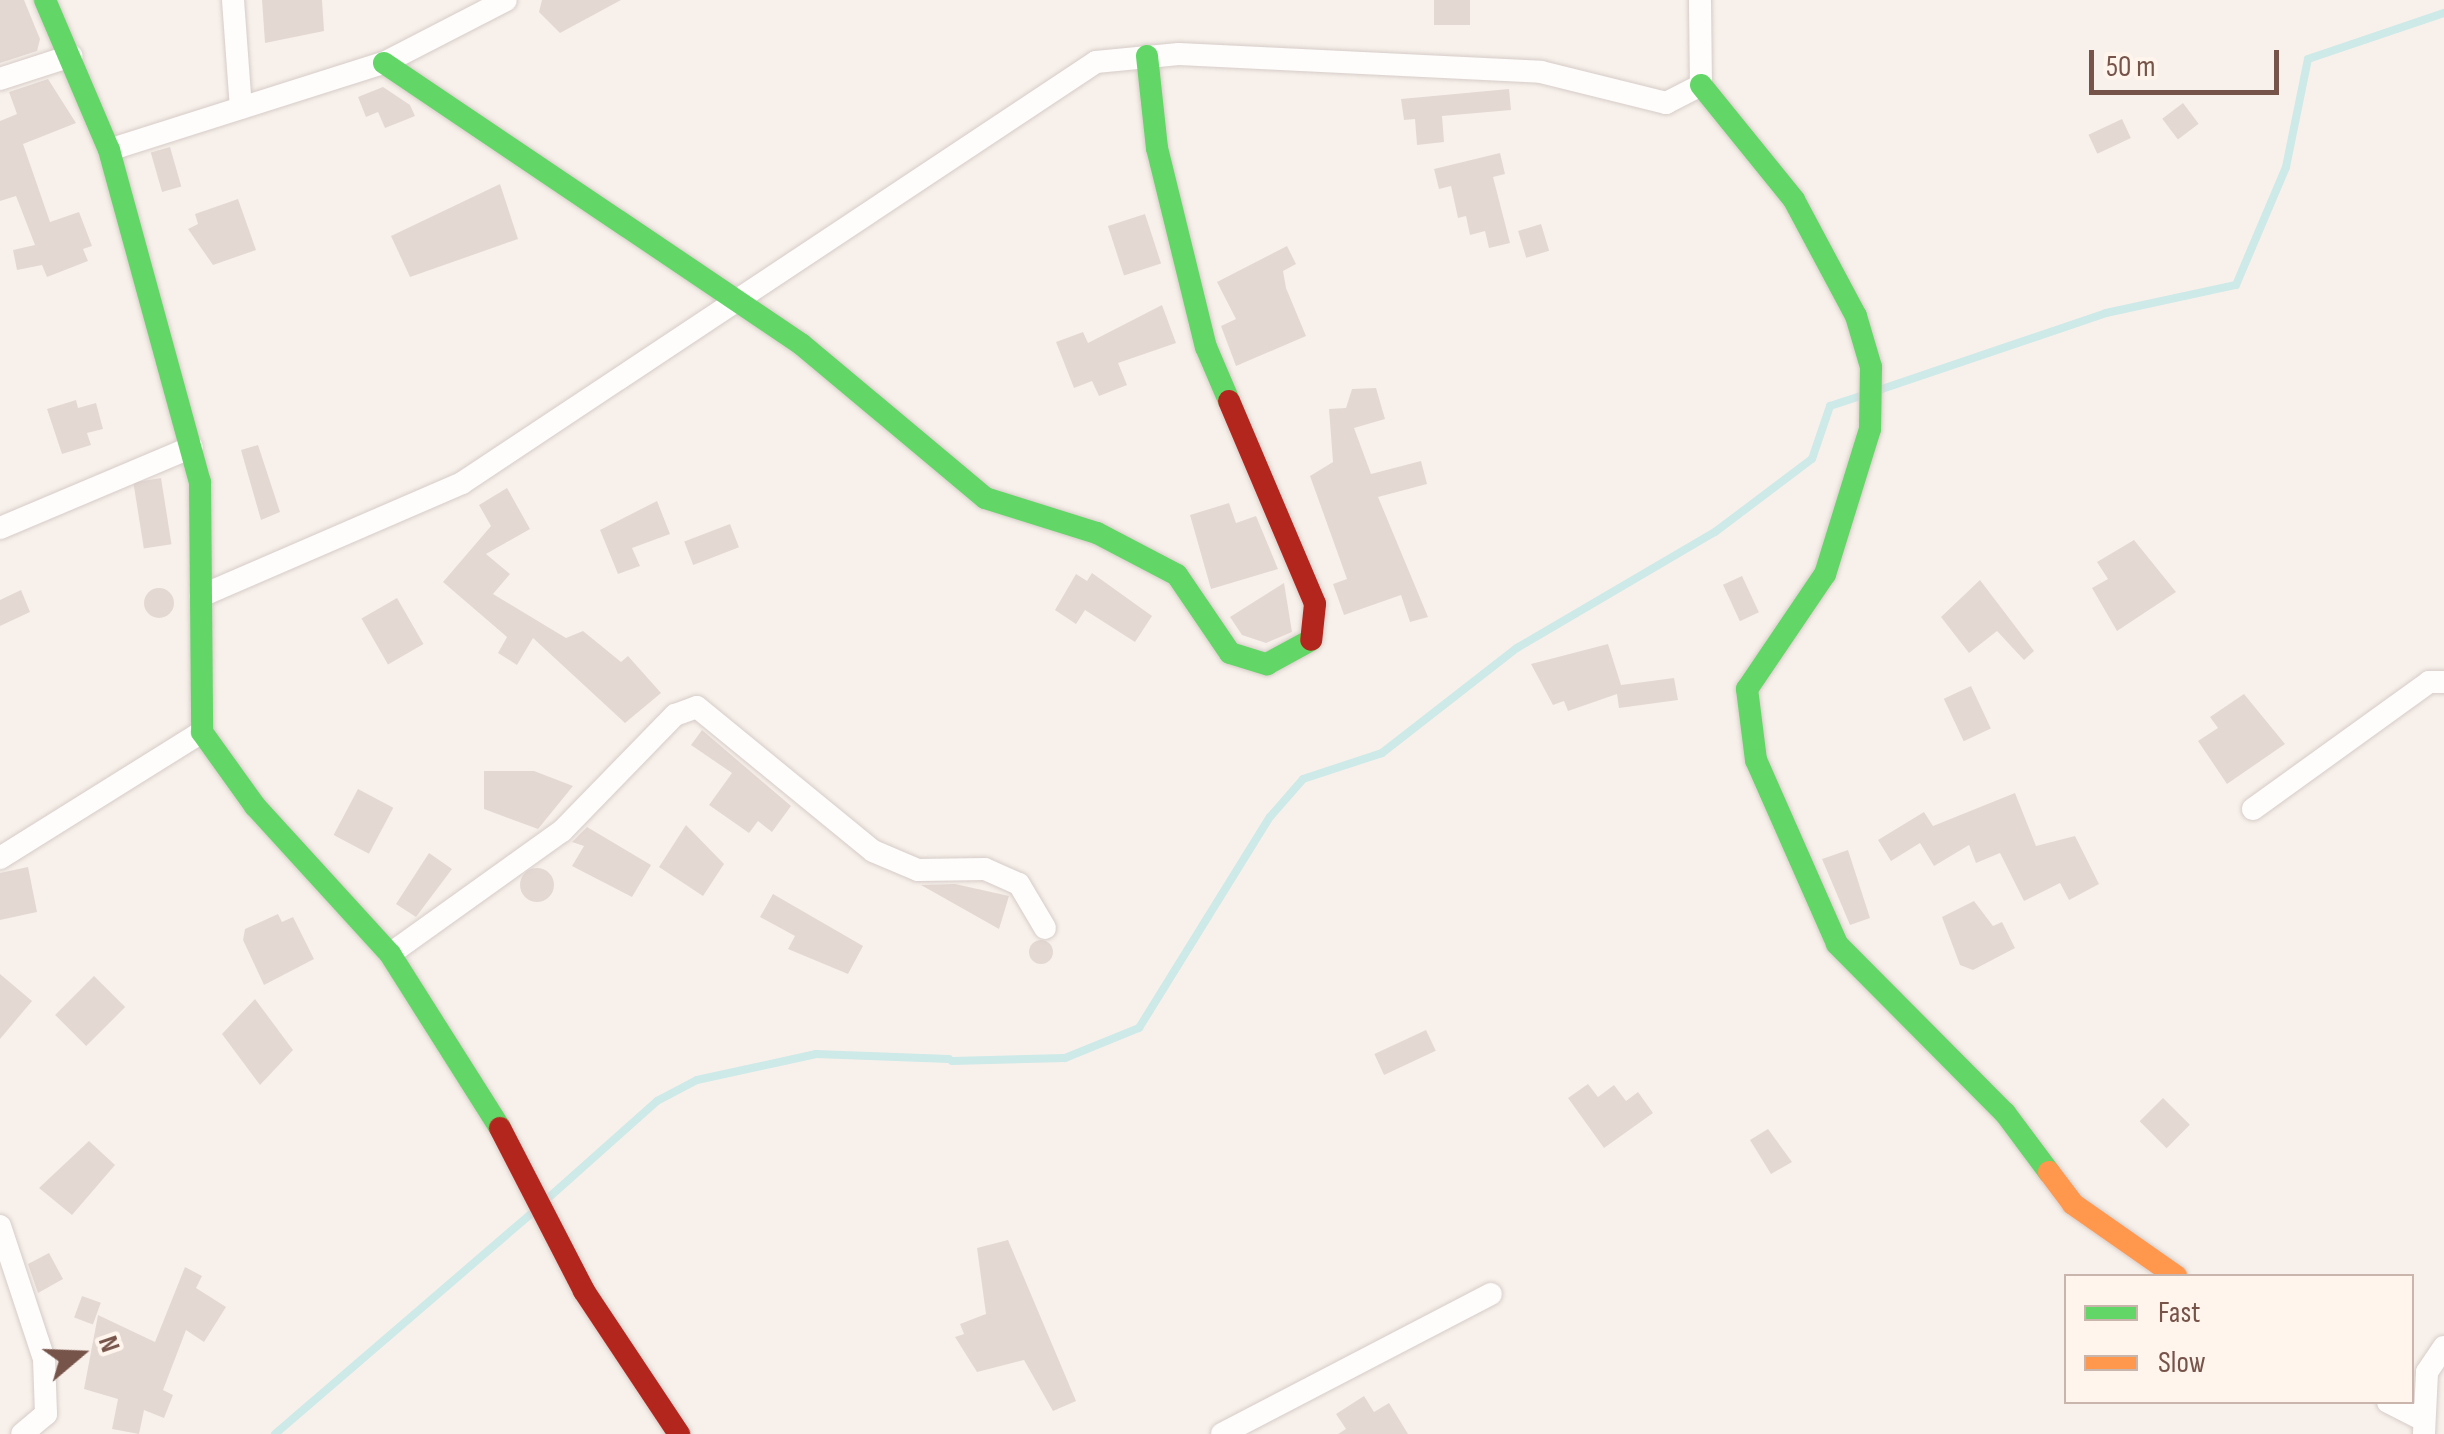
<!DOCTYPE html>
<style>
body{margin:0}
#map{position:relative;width:2444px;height:1434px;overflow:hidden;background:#f8f1eb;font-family:"Sofia Sans Condensed",sans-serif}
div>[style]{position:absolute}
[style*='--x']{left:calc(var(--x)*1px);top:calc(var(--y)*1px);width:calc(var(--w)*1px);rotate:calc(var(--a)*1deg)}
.stream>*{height:8px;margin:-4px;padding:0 4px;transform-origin:4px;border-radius:4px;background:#cde9e8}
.building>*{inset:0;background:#e4d8d3;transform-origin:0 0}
.round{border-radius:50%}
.roads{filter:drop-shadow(0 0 2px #d6ccc8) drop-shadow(0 0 2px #d6ccc8)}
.street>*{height:22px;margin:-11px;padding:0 11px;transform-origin:11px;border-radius:11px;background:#fefdfc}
.fast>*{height:22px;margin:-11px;padding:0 11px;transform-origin:11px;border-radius:11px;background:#63d668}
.slow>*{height:22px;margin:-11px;padding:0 11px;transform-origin:11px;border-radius:11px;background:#ff974d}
.jam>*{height:22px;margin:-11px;padding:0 11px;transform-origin:11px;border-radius:11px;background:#b3261e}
span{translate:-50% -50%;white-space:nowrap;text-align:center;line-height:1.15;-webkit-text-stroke:9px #fff5ed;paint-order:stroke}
.legend{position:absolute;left:2064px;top:1274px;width:350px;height:130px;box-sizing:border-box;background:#fff5ed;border:2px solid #c9b5ac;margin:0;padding:12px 18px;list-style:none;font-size:30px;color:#77544a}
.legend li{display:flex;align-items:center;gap:20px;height:50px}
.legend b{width:50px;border:2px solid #c9b5ac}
.north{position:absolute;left:30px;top:1304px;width:100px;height:100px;-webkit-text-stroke:8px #fff5ed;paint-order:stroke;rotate:71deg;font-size:28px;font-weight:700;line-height:40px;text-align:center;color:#77544a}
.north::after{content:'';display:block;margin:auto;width:35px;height:45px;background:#77544a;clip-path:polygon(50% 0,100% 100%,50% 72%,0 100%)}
.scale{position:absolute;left:2089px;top:50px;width:190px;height:45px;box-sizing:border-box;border:5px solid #77544a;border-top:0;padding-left:12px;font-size:30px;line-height:35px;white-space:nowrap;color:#77544a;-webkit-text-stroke:8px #fff5ed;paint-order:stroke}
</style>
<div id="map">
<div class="stream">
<div style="--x:1879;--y:390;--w:240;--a:-18.7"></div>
<div style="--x:2106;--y:313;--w:133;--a:-12.2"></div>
<div style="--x:2236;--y:285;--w:128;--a:-67"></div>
<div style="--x:2286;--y:167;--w:110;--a:-78.5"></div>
<div style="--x:2308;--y:59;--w:144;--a:-18.7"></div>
<div style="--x:952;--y:1061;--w:113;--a:-1.5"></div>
<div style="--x:1065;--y:1058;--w:80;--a:-22.1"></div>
<div style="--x:1139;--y:1028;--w:248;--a:-58.2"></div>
<div style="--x:1270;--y:817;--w:50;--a:-49"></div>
<div style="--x:1303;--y:779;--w:83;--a:-18.2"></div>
<div style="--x:1382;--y:753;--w:171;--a:-37.9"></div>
<div style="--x:1517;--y:648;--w:229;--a:-30.4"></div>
<div style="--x:1715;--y:532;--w:121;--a:-37"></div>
<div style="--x:1812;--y:459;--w:56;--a:-71.2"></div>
<div style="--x:1830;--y:406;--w:33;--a:-18"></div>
<div style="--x:546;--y:1200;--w:149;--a:-41.7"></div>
<div style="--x:657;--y:1101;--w:45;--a:-27.7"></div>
<div style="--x:697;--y:1080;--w:122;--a:-12.3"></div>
<div style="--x:816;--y:1054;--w:133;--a:2.2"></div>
<div style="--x:275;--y:1434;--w:339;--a:-40.7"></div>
</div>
<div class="building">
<div style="clip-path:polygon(0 0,24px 0,40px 39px,37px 51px,0 63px)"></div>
<div style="clip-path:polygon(262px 0,322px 0,324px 31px,265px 43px)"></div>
<div style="clip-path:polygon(542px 0,621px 0,560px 33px,539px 12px)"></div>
<div style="left:1434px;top:0;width:36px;height:25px"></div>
<div style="clip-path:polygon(48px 79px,76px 123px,23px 144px,50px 222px,79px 212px,92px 246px,83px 249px,88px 261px,47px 277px,42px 265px,17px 270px,13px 250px,35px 245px,16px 196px,0 201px,0 121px,17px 114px,9px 92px)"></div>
<div style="clip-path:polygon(383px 87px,410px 105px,415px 116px,385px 128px,378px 112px,366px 117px,358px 97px)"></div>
<div style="clip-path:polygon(1509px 89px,1511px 110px,1442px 116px,1444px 142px,1417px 145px,1415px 119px,1404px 120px,1401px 99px)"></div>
<div style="left:2183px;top:103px;width:26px;height:26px;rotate:53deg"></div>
<div style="left:2122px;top:119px;width:21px;height:37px;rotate:65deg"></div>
<div style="left:170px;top:147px;width:41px;height:20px;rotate:74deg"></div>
<div style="clip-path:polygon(1500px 153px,1505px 174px,1493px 177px,1510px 243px,1489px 248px,1485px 231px,1470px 235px,1466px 216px,1458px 218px,1451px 186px,1439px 189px,1434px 169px)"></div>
<div style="clip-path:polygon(500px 184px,518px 239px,410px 277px,391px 236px)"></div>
<div style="clip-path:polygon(238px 199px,256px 250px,213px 265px,188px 229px,198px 224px,195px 214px)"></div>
<div style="left:1145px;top:214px;width:52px;height:39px;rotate:72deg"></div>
<div style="left:1541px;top:224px;width:28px;height:24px;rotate:73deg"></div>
<div style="clip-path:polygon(1287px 246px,1296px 264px,1283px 271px,1286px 288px,1306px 336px,1236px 366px,1221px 326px,1236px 319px,1217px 282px)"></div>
<div style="clip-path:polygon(1162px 305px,1176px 343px,1118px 363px,1127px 385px,1099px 396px,1092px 381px,1074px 388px,1056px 342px,1083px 332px,1088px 343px)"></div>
<div style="clip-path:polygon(1376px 388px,1385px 419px,1354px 428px,1371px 474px,1421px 461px,1427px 484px,1378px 497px,1428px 617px,1410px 622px,1401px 595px,1344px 615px,1333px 584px,1347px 579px,1310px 476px,1333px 462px,1329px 409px,1346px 408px,1352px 389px)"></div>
<div style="clip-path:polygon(76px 400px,78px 408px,96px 403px,103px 429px,87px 433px,91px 445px,62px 454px,47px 409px)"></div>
<div style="clip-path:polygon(258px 445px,280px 512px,261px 520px,241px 450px)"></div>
<div style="left:161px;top:478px;width:67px;height:28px;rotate:81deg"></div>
<div style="clip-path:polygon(507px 488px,530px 529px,486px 554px,510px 574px,493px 594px,566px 638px,583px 631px,621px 662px,628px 656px,661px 693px,625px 723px,533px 638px,517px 665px,498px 653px,507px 637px,443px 582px,491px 526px,479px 505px)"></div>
<div style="clip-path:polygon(657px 501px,670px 534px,632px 548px,640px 566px,618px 574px,600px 530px)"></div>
<div style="clip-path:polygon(1229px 503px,1236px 523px,1256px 516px,1278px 569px,1211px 589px,1190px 515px)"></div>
<div style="left:730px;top:524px;width:25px;height:49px;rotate:69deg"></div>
<div style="clip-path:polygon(2134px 540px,2176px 592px,2117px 631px,2092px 588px,2108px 579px,2097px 562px)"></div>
<div style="clip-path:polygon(1092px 573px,1152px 616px,1135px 642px,1085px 610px,1076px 624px,1055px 610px,1076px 574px,1087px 581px)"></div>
<div style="left:1742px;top:576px;width:40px;height:21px;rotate:65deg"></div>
<div style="clip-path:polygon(1980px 580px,2034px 651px,2024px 660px,1997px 631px,1969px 653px,1941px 617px)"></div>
<div style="clip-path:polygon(1284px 583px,1292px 632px,1266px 643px,1242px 635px,1230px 617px)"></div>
<div class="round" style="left:144px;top:588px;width:30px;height:30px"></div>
<div style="clip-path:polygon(21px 590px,30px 612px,0 626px,0 600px)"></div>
<div style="left:397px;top:598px;width:53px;height:41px;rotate:60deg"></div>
<div style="clip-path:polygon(1608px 644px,1621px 685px,1674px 678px,1678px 700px,1619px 708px,1617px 694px,1568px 711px,1564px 701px,1553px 705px,1531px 664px)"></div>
<div style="left:1971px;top:686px;width:47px;height:30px;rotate:65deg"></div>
<div style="clip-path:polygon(2244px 694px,2285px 744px,2227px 784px,2198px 741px,2218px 728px,2210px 717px)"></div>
<div style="clip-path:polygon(702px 730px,791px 806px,772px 832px,758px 821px,749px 833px,709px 805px,732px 773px,691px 745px)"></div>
<div style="clip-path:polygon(484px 771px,534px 771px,573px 786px,538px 829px,484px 809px)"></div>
<div style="left:358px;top:789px;width:40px;height:52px;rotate:28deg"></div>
<div style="clip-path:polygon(2015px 793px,2036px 846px,2075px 836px,2099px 884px,2069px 900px,2060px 883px,2024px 901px,2000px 853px,1976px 863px,1969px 845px,1934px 866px,1920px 843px,1891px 861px,1878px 840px,1924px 812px,1933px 826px)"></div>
<div style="clip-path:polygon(686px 825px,724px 864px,703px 896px,659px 867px)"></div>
<div style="clip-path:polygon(587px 827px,651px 865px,632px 897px,572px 866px,584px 846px,572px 842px)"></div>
<div style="clip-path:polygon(1848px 850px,1870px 918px,1850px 925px,1822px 859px)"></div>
<div style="clip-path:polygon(429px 853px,452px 869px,416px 917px,396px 904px)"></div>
<div style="clip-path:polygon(28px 867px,37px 912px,0 920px,0 873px)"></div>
<div class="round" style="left:520px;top:868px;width:34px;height:34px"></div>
<div style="clip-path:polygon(955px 884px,1009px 896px,999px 929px,921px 885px)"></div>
<div style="clip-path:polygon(773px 894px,863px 946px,848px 974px,788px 949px,795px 936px,760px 917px)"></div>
<div style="clip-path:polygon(1974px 901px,1993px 926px,2002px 922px,2015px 948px,1973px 970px,1960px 965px,1942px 917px)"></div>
<div style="clip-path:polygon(278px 914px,282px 922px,293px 917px,314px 959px,264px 985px,243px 940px,245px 929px)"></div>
<div class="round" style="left:1029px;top:940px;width:24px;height:24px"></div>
<div style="clip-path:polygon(0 974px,32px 1001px,0 1039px)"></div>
<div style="left:94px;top:976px;width:44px;height:55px;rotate:45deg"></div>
<div style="clip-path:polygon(255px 999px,293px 1050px,260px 1085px,222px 1034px)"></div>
<div style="left:1426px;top:1030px;width:23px;height:57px;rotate:65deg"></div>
<div style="clip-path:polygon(1588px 1084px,1598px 1097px,1614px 1085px,1626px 1101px,1638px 1092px,1653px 1113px,1604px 1148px,1568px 1098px)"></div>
<div style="left:2163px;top:1098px;width:38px;height:33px;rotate:45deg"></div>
<div style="clip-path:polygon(1768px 1129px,1792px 1162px,1771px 1174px,1750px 1140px)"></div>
<div style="clip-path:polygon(89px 1141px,115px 1165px,72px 1215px,39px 1188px)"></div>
<div style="clip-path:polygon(1008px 1240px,1076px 1401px,1053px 1411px,1024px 1360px,977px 1372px,955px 1337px,964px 1334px,960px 1324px,986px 1314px,977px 1248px)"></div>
<div style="clip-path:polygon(49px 1253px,63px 1279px,38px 1293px,28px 1264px)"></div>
<div style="clip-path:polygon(185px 1267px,202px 1276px,196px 1288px,226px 1307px,204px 1342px,186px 1330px,163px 1390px,173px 1395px,164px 1418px,144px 1410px,139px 1434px,112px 1429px,118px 1399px,84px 1389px,98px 1315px,155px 1342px)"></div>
<div style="left:82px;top:1296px;width:20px;height:23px;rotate:20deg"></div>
<div style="clip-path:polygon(1364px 1396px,1374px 1412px,1389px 1403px,1408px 1434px,1338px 1434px,1346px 1429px,1336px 1414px)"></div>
</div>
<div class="roads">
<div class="street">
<div style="--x:233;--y:0;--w:108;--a:85.8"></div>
<div style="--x:0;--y:79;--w:75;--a:-17.9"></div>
<div style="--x:109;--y:150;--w:288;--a:-17.6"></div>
<div style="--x:384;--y:63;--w:137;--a:-27.3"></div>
<div style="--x:0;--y:528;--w:208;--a:-22.9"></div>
<div style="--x:201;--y:596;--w:284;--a:-23.4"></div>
<div style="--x:462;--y:483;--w:761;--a:-33.59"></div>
<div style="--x:1096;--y:62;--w:83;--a:-5.5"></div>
<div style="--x:1179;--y:54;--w:362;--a:2.8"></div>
<div style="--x:1541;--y:72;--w:129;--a:13.9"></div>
<div style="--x:1666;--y:103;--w:39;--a:-27"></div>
<div style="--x:1701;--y:85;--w:85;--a:-90.7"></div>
<div style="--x:2253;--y:809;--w:217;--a:-35.8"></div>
<div style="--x:2429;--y:682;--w:15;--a:0"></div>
<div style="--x:0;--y:858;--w:238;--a:-32"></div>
<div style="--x:390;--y:954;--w:211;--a:-35.6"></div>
<div style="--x:562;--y:831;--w:162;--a:-45.8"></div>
<div style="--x:675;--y:715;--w:23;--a:-20"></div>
<div style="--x:697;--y:707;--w:227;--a:39.3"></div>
<div style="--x:873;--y:851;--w:49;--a:22.9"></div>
<div style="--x:918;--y:870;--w:67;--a:-0.9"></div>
<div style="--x:985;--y:869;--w:37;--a:24"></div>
<div style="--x:1019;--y:884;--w:51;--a:59.4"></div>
<div style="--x:0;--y:1226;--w:140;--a:71.7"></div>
<div style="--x:44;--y:1359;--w:55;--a:87.9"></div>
<div style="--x:46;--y:1414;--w:31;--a:140"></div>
<div style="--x:2388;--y:1402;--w:38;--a:27"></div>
<div style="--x:1222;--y:1434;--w:303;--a:-27.5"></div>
<div style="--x:2424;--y:1434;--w:62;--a:-87.2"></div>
<div style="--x:2427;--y:1372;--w:30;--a:-56"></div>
</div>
<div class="fast">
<div style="--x:45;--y:0;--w:163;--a:66.9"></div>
<div style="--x:109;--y:150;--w:344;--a:74.7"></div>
<div style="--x:200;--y:482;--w:250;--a:89.5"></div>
<div style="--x:202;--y:732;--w:91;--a:54.4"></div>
<div style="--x:255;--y:806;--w:200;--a:47.6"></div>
<div style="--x:390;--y:954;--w:206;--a:57.7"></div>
<div style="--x:1147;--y:56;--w:93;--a:83.8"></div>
<div style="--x:1157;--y:148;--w:205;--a:76.2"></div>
<div style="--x:1206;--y:347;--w:59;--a:66.9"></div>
<div style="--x:384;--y:63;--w:503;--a:33.97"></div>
<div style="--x:801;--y:344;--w:240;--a:39.9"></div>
<div style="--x:985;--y:498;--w:117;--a:17.4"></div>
<div style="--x:1097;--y:533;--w:90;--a:27.7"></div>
<div style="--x:1177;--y:575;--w:94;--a:55.8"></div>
<div style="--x:1230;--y:653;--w:39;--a:17"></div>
<div style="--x:1267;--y:664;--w:50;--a:-28.6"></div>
<div style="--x:1701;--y:85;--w:148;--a:51"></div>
<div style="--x:1794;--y:200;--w:132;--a:61.9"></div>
<div style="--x:1856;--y:316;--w:53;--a:73.6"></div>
<div style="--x:1871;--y:367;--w:62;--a:90.9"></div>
<div style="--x:1870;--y:429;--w:152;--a:107.2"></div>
<div style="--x:1825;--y:574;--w:139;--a:124.1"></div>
<div style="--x:1747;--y:689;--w:72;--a:82.8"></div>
<div style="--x:1756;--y:760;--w:201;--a:66.2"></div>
<div style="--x:1837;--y:944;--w:238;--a:45.2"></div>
<div style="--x:2005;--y:1113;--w:74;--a:53.3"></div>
</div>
<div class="slow">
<div style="--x:2049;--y:1172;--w:40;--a:53"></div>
<div style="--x:2073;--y:1204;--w:126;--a:35"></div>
</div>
<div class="jam">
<div style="--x:1229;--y:401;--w:220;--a:67"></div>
<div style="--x:1315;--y:604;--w:36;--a:96"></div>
<div style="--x:500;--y:1128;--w:183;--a:62.7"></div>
<div style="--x:584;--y:1291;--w:172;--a:56.4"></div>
</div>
</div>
<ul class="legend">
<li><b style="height:12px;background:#63d668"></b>Fast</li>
<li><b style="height:12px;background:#ff974d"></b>Slow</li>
</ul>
<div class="north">N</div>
<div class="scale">50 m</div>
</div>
